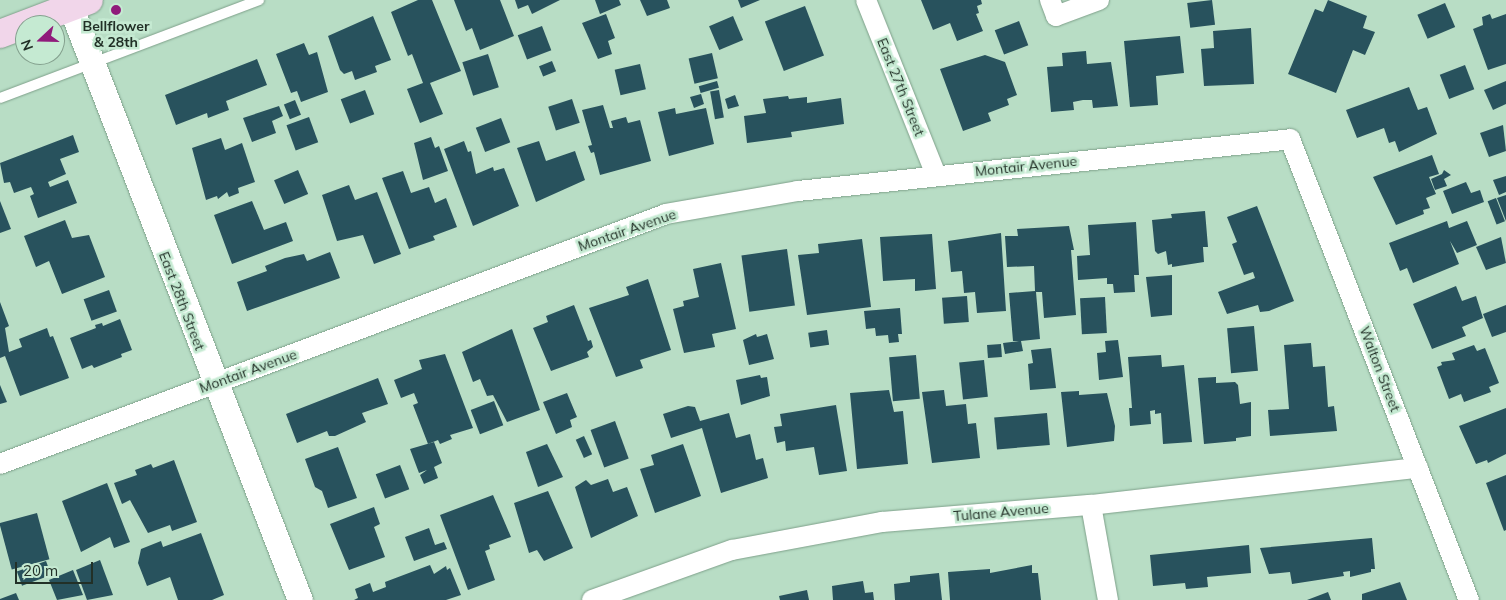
<!DOCTYPE html>
<style>
body{margin:0}
#map{position:relative;width:1506px;height:600px;overflow:hidden;background:#b8ddc5;font-family:Mulish,sans-serif}
div>[style]{position:absolute}
[style*='--x']{left:calc(var(--x)*1px);top:calc(var(--y)*1px);width:calc(var(--w)*1px);rotate:calc(var(--a)*1deg)}
.building>*{inset:0;background:#28525d;transform-origin:0 0}
.roads{filter:drop-shadow(0 0 1px #7ea08a) drop-shadow(0 0 1px #7ea08a)}
.service>*{height:10px;margin:-5px;padding:0 5px;transform-origin:5px;border-radius:5px;background:#fff}
.minor>*{height:20px;margin:-10px;padding:0 10px;transform-origin:10px;border-radius:10px;background:#fff}
.tertiary>*{height:25px;margin:-12.5px;padding:0 12.5px;transform-origin:12.5px;border-radius:12.5px;background:#fff}
.secondary>*{height:28px;margin:-14px;padding:0 14px;transform-origin:14px;border-radius:14px;background:#f1d6ea}
.dots>*{width:14px;height:14px;translate:-50% -50%;box-sizing:border-box;border:2px solid #c5ead2;border-radius:50%}
span{translate:-50% -50%;white-space:nowrap;text-align:center;line-height:1.15;-webkit-text-stroke:5px #c5ead2;paint-order:stroke}
.poi-label{font-size:14px;color:#223027;font-weight:700}
.street-label{font-size:14px;color:#223027}
.north{position:absolute;left:15px;top:15px;width:50px;height:50px;box-sizing:border-box;background:#c5ead2;border:1px solid #84a08e;border-radius:50%;rotate:249deg;font-size:14px;font-weight:700;line-height:20px;text-align:center;color:#223027}
.north::after{content:'';display:block;margin:auto;width:18px;height:22px;background:#901b7b;clip-path:polygon(50% 0,100% 100%,50% 72%,0 100%)}
.scale{position:absolute;left:15px;top:562px;width:78px;height:22px;box-sizing:border-box;border:2px solid #223027;border-top:0;padding-left:6px;font-size:15px;line-height:18px;white-space:nowrap;color:#223027;-webkit-text-stroke:4px #c5ead2;paint-order:stroke}
</style>
<div id="map">
<div class="building">
<div style="clip-path:polygon(418px 0,432px 0,461px 71px,430px 83px,443px 114px,420px 123px,407px 89px,423px 83px,412px 54px,408px 56px,391px 12px)"></div>
<div style="clip-path:polygon(454px 0,500px 0,514px 36px,480px 50px,472px 28px,466px 31px)"></div>
<div style="clip-path:polygon(515px 0,560px 0,532px 14px,528px 5px,518px 9px)"></div>
<div style="clip-path:polygon(595px 0,619px 0,621px 5px,600px 14px)"></div>
<div style="clip-path:polygon(640px 0,667px 0,670px 8px,647px 16px)"></div>
<div style="clip-path:polygon(738px 0,760px 0,741px 8px)"></div>
<div style="clip-path:polygon(921px 0,981px 0,982px 4px,977px 6px,979px 13px,976px 14px,983px 31px,957px 41px,950px 23px,933px 30px)"></div>
<div style="left:1212px;top:0;width:25px;height:25px;rotate:83deg"></div>
<div style="clip-path:polygon(1328px 0,1367px 16px,1363px 28px,1375px 32px,1365px 55px,1353px 50px,1336px 93px,1288px 74px,1315px 9px,1323px 12px)"></div>
<div style="left:1445px;top:3px;width:26px;height:30px;rotate:67deg"></div>
<div style="left:805px;top:6px;width:53px;height:43px;rotate:69deg"></div>
<div style="clip-path:polygon(606px 14px,615px 38px,608px 41px,612px 54px,598px 59px,582px 23px)"></div>
<div style="clip-path:polygon(1490px 14px,1492px 19px,1506px 14px,1506px 64px,1488px 70px,1473px 29px,1483px 25px,1482px 17px)"></div>
<div style="clip-path:polygon(373px 16px,391px 60px,375px 66px,377px 72px,355px 80px,352px 71px,344px 74px,340px 70px,328px 36px)"></div>
<div style="left:733px;top:16px;width:26px;height:26px;rotate:67deg"></div>
<div style="left:1019px;top:21px;width:26px;height:26px;rotate:69deg"></div>
<div style="left:542px;top:26px;width:26px;height:26px;rotate:69deg"></div>
<div style="clip-path:polygon(1251px 28px,1254px 84px,1204px 86px,1201px 49px,1214px 48px,1213px 31px)"></div>
<div style="clip-path:polygon(1180px 36px,1184px 73px,1156px 76px,1158px 105px,1130px 107px,1124px 41px)"></div>
<div style="clip-path:polygon(304px 43px,309px 55px,317px 52px,328px 92px,301px 102px,297px 91px,291px 93px,276px 54px)"></div>
<div style="clip-path:polygon(1086px 51px,1087px 64px,1111px 62px,1118px 106px,1093px 108px,1092px 100px,1083px 100px,1073px 102px,1074px 110px,1051px 112px,1047px 67px,1063px 66px,1062px 53px)"></div>
<div style="left:712px;top:53px;width:26px;height:24px;rotate:77deg"></div>
<div style="left:488px;top:54px;width:35px;height:27px;rotate:72deg"></div>
<div style="clip-path:polygon(985px 55px,1005px 62px,1017px 95px,1007px 99px,1009px 105px,988px 113px,991px 121px,963px 131px,940px 69px)"></div>
<div style="clip-path:polygon(257px 59px,267px 85px,226px 101px,229px 110px,208px 118px,207px 113px,176px 125px,165px 95px)"></div>
<div style="left:552px;top:61px;width:11px;height:14px;rotate:68deg"></div>
<div style="left:640px;top:64px;width:26px;height:26px;rotate:77deg"></div>
<div style="left:1465px;top:65px;width:26px;height:27px;rotate:69deg"></div>
<div style="left:717px;top:81px;width:7px;height:19px;rotate:74deg"></div>
<div style="clip-path:polygon(1506px 81px,1506px 104px,1493px 110px,1484px 90px)"></div>
<div style="clip-path:polygon(1409px 87px,1418px 110px,1427px 107px,1437px 134px,1399px 152px,1395px 141px,1389px 143px,1384px 128px,1357px 138px,1346px 110px)"></div>
<div style="left:365px;top:90px;width:26px;height:26px;rotate:69deg"></div>
<div style="left:719px;top:90px;width:28px;height:9px;rotate:80deg"></div>
<div style="clip-path:polygon(701px 94px,704px 104px,694px 108px,690px 97px)"></div>
<div style="clip-path:polygon(735px 95px,739px 106px,728px 109px,725px 99px)"></div>
<div style="clip-path:polygon(788px 96px,789px 99px,807px 97px,807px 103px,841px 98px,844px 124px,791px 132px,792px 137px,747px 143px,744px 116px,766px 113px,763px 99px)"></div>
<div style="left:572px;top:99px;width:25px;height:25px;rotate:72deg"></div>
<div style="left:295px;top:100px;width:16px;height:12px;rotate:68deg"></div>
<div style="clip-path:polygon(603px 105px,610px 128px,613px 128px,611px 121px,626px 117px,628px 123px,640px 120px,651px 161px,600px 175px,594px 152px,591px 153px,588px 146px,592px 145px,582px 110px)"></div>
<div style="clip-path:polygon(279px 106px,283px 116px,272px 121px,276px 133px,252px 142px,243px 118px)"></div>
<div style="clip-path:polygon(675px 108px,676px 114px,706px 108px,714px 144px,669px 156px,658px 112px)"></div>
<div style="left:309px;top:117px;width:27px;height:24px;rotate:70deg"></div>
<div style="left:501px;top:118px;width:26px;height:27px;rotate:69deg"></div>
<div style="clip-path:polygon(1503px 125px,1506px 151px,1489px 157px,1480px 133px)"></div>
<div style="clip-path:polygon(73px 135px,79px 152px,60px 159px,66px 174px,48px 182px,50px 187px,68px 180px,77px 203px,38px 218px,30px 196px,34px 194px,31px 187px,14px 193px,10px 182px,4px 183px,0 163px)"></div>
<div style="clip-path:polygon(431px 137px,435px 148px,439px 146px,448px 171px,423px 180px,414px 143px)"></div>
<div style="clip-path:polygon(221px 138px,225px 150px,242px 143px,255px 182px,238px 188px,239px 193px,229px 197px,227px 192px,218px 199px,217px 196px,206px 200px,192px 148px)"></div>
<div style="clip-path:polygon(464px 141px,468px 152px,471px 151px,476px 174px,493px 167px,494px 171px,504px 168px,519px 206px,473px 226px,444px 149px)"></div>
<div style="clip-path:polygon(539px 141px,546px 161px,575px 151px,585px 180px,536px 202px,517px 148px)"></div>
<div style="clip-path:polygon(1432px 155px,1439px 174px,1429px 177px,1436px 194px,1426px 198px,1430px 208px,1423px 210px,1424px 214px,1396px 225px,1373px 177px)"></div>
<div style="left:298px;top:170px;width:26px;height:26px;rotate:67deg"></div>
<div style="clip-path:polygon(1444px 170px,1451px 175px,1444px 179px,1447px 186px,1435px 190px,1431px 179px,1442px 174px)"></div>
<div style="clip-path:polygon(403px 171px,411px 193px,429px 187px,435px 203px,446px 198px,457px 227px,433px 236px,435px 240px,409px 249px,382px 178px)"></div>
<div style="clip-path:polygon(1506px 176px,1506px 192px,1499px 195px,1493px 180px)"></div>
<div style="clip-path:polygon(1466px 182px,1471px 193px,1480px 190px,1484px 202px,1452px 214px,1443px 191px)"></div>
<div style="clip-path:polygon(349px 185px,355px 200px,377px 192px,401px 254px,374px 264px,363px 235px,337px 241px,322px 195px)"></div>
<div style="clip-path:polygon(1506px 195px,1506px 221px,1497px 198px)"></div>
<div style="left:1496px;top:198px;width:25px;height:9px;rotate:69deg"></div>
<div style="clip-path:polygon(0 201px,11px 229px,0 233px)"></div>
<div style="clip-path:polygon(252px 201px,264px 230px,286px 222px,293px 241px,232px 264px,214px 215px)"></div>
<div style="clip-path:polygon(1257px 206px,1294px 301px,1269px 311px,1260px 312px,1258px 305px,1227px 314px,1218px 292px,1255px 278px,1253px 272px,1244px 275px,1232px 244px,1237px 242px,1227px 217px)"></div>
<div style="clip-path:polygon(1205px 211px,1208px 247px,1203px 247px,1204px 262px,1172px 267px,1172px 264px,1168px 265px,1166px 251px,1158px 254px,1155px 251px,1152px 220px,1172px 218px,1171px 214px)"></div>
<div style="clip-path:polygon(65px 220px,72px 238px,89px 235px,105px 277px,62px 294px,49px 261px,36px 267px,24px 236px)"></div>
<div style="clip-path:polygon(1447px 221px,1449px 228px,1467px 221px,1477px 245px,1457px 253px,1450px 241px,1459px 264px,1413px 283px,1407px 268px,1400px 271px,1389px 243px)"></div>
<div style="clip-path:polygon(1136px 222px,1139px 275px,1134px 275px,1135px 292px,1114px 293px,1113px 284px,1107px 284px,1107px 278px,1078px 280px,1077px 256px,1090px 255px,1088px 225px)"></div>
<div style="clip-path:polygon(1069px 226px,1074px 250px,1071px 250px,1076px 315px,1044px 318px,1042px 292px,1036px 292px,1040px 339px,1021px 341px,1023px 351px,1005px 354px,1003px 343px,1019px 341px,1013px 341px,1009px 293px,1035px 291px,1034px 266px,1007px 267px,1005px 236px,1018px 236px,1017px 229px)"></div>
<div style="clip-path:polygon(1001px 233px,1006px 311px,977px 313px,975px 292px,964px 293px,962px 271px,951px 272px,948px 241px)"></div>
<div style="clip-path:polygon(932px 234px,936px 289px,915px 291px,915px 279px,883px 281px,880px 237px)"></div>
<div style="clip-path:polygon(1501px 237px,1506px 263px,1486px 270px,1476px 247px)"></div>
<div style="clip-path:polygon(862px 239px,871px 307px,807px 315px,798px 255px,819px 253px,818px 244px)"></div>
<div style="left:787px;top:249px;width:57px;height:46px;rotate:82deg"></div>
<div style="clip-path:polygon(330px 252px,340px 278px,247px 311px,237px 282px,267px 271px,265px 266px,285px 258px,304px 254px,307px 261px)"></div>
<div style="clip-path:polygon(721px 263px,736px 329px,712px 334px,715px 347px,684px 353px,673px 309px,684px 306px,683px 301px,699px 297px,693px 269px)"></div>
<div style="clip-path:polygon(1172px 275px,1172px 315px,1151px 317px,1146px 277px)"></div>
<div style="clip-path:polygon(648px 279px,671px 350px,640px 360px,643px 368px,616px 377px,589px 308px,629px 295px,626px 287px)"></div>
<div style="clip-path:polygon(1456px 286px,1462px 301px,1476px 296px,1483px 318px,1462px 327px,1466px 336px,1432px 349px,1413px 304px)"></div>
<div style="left:109px;top:290px;width:23px;height:27px;rotate:70deg"></div>
<div style="left:967px;top:296px;width:26px;height:25px;rotate:86deg"></div>
<div style="left:1105px;top:297px;width:36px;height:25px;rotate:87deg"></div>
<div style="clip-path:polygon(0 302px,9px 326px,5px 328px,9px 352px,22px 347px,19px 339px,47px 328px,50px 337px,53px 336px,69px 378px,20px 396px,5px 356px,0 358px)"></div>
<div style="clip-path:polygon(574px 305px,588px 341px,591px 340px,593px 347px,587px 352px,589px 357px,551px 371px,533px 328px,548px 322px,546px 316px)"></div>
<div style="clip-path:polygon(1506px 305px,1506px 332px,1492px 337px,1483px 314px)"></div>
<div style="clip-path:polygon(900px 308px,902px 334px,898px 334px,899px 342px,889px 343px,888px 335px,876px 336px,875px 328px,866px 329px,864px 311px)"></div>
<div style="clip-path:polygon(120px 319px,132px 350px,121px 354px,122px 357px,94px 368px,92px 365px,82px 369px,70px 338px,96px 328px,95px 325px,102px 323px,103px 326px)"></div>
<div style="left:1254px;top:326px;width:45px;height:27px;rotate:85deg"></div>
<div style="clip-path:polygon(512px 329px,540px 410px,507px 422px,493px 395px,487px 396px,480px 379px,473px 382px,462px 352px)"></div>
<div style="left:827px;top:330px;width:15px;height:19px;rotate:82deg"></div>
<div style="clip-path:polygon(756px 334px,757px 337px,767px 334px,774px 359px,749px 365px,743px 340px)"></div>
<div style="clip-path:polygon(1118px 340px,1123px 377px,1099px 380px,1097px 353px,1106px 352px,1105px 341px)"></div>
<div style="clip-path:polygon(1311px 343px,1313px 367px,1325px 366px,1328px 407px,1334px 406px,1337px 431px,1270px 436px,1268px 410px,1289px 409px,1284px 345px)"></div>
<div style="left:1001px;top:344px;width:13px;height:14px;rotate:86deg"></div>
<div style="clip-path:polygon(1474px 345px,1477px 351px,1485px 348px,1499px 383px,1489px 387px,1491px 392px,1464px 402px,1461px 394px,1449px 399px,1437px 367px,1442px 365px,1441px 362px,1455px 360px,1452px 353px)"></div>
<div style="clip-path:polygon(1051px 348px,1056px 388px,1030px 390px,1028px 364px,1033px 363px,1031px 350px)"></div>
<div style="clip-path:polygon(445px 354px,473px 428px,450px 435px,452px 439px,440px 444px,438px 440px,428px 444px,413px 405px,418px 403px,414px 393px,401px 398px,394px 380px,422px 369px,419px 360px)"></div>
<div style="left:916px;top:355px;width:44px;height:27px;rotate:85deg"></div>
<div style="clip-path:polygon(1161px 355px,1162px 367px,1184px 365px,1192px 442px,1163px 444px,1161px 413px,1155px 414px,1155px 410px,1150px 411px,1151px 424px,1130px 426px,1129px 408px,1132px 408px,1128px 357px)"></div>
<div style="left:984px;top:360px;width:37px;height:25px;rotate:84deg"></div>
<div style="clip-path:polygon(760px 375px,761px 378px,767px 377px,770px 396px,741px 405px,736px 380px)"></div>
<div style="clip-path:polygon(1216px 377px,1216px 383px,1235px 382px,1238px 385px,1240px 404px,1251px 402px,1251px 436px,1236px 438px,1236px 441px,1204px 444px,1198px 378px)"></div>
<div style="clip-path:polygon(378px 378px,388px 404px,362px 413px,366px 422px,335px 436px,329px 436px,327px 431px,297px 443px,286px 414px)"></div>
<div style="clip-path:polygon(0 385px,7px 402px,0 404px)"></div>
<div style="clip-path:polygon(889px 390px,894px 412px,903px 411px,908px 464px,857px 469px,850px 393px)"></div>
<div style="clip-path:polygon(944px 390px,946px 406px,966px 404px,968px 424px,976px 423px,980px 458px,932px 463px,922px 392px)"></div>
<div style="clip-path:polygon(1079px 391px,1079px 395px,1107px 393px,1115px 426px,1114px 441px,1067px 447px,1061px 392px)"></div>
<div style="clip-path:polygon(567px 393px,577px 417px,570px 420px,572px 427px,556px 434px,543px 402px)"></div>
<div style="left:494px;top:401px;width:26px;height:25px;rotate:69deg"></div>
<div style="clip-path:polygon(836px 405px,847px 471px,819px 475px,814px 447px,786px 451px,785px 441px,777px 443px,774px 427px,782px 426px,780px 414px)"></div>
<div style="clip-path:polygon(688px 406px,695px 407px,700px 421px,729px 413px,736px 438px,750px 434px,756px 460px,763px 458px,768px 478px,721px 493px,702px 428px,671px 438px,663px 414px)"></div>
<div style="clip-path:polygon(1506px 408px,1506px 454px,1488px 463px,1487px 460px,1476px 464px,1459px 426px)"></div>
<div style="left:1047px;top:413px;width:32px;height:53px;rotate:85deg"></div>
<div style="left:615px;top:421px;width:40px;height:26px;rotate:70deg"></div>
<div style="left:584px;top:436px;width:20px;height:9px;rotate:66deg"></div>
<div style="clip-path:polygon(434px 442px,442px 463px,434px 467px,438px 478px,424px 484px,420px 475px,427px 470px,419px 473px,410px 449px)"></div>
<div style="clip-path:polygon(547px 444px,563px 477px,538px 487px,526px 452px)"></div>
<div style="clip-path:polygon(683px 444px,701px 496px,655px 513px,640px 469px,654px 465px,651px 455px)"></div>
<div style="clip-path:polygon(338px 447px,357px 498px,328px 508px,322px 491px,315px 487px,305px 459px)"></div>
<div style="clip-path:polygon(174px 460px,197px 522px,172px 531px,170px 525px,148px 533px,130px 500px,122px 504px,114px 483px,137px 475px,135px 470px,151px 464px,153px 468px)"></div>
<div style="left:400px;top:465px;width:26px;height:26px;rotate:69deg"></div>
<div style="clip-path:polygon(1506px 475px,1506px 530px,1504px 531px,1486px 483px)"></div>
<div style="clip-path:polygon(608px 479px,613px 492px,627px 487px,638px 516px,591px 538px,575px 487px,586px 480px,591px 485px)"></div>
<div style="clip-path:polygon(107px 483px,130px 542px,114px 548px,110px 537px,81px 552px,62px 501px)"></div>
<div style="clip-path:polygon(548px 491px,573px 548px,544px 561px,537px 550px,529px 553px,514px 503px)"></div>
<div style="clip-path:polygon(493px 495px,511px 537px,489px 545px,490px 549px,485px 551px,495px 580px,468px 590px,440px 515px)"></div>
<div style="clip-path:polygon(374px 507px,380px 524px,374px 527px,385px 557px,349px 570px,330px 524px)"></div>
<div style="left:37px;top:513px;width:48px;height:39px;rotate:75deg"></div>
<div style="clip-path:polygon(429px 528px,435px 545px,444px 542px,447px 549px,414px 561px,405px 537px)"></div>
<div style="clip-path:polygon(201px 533px,224px 595px,212px 600px,178px 600px,170px 577px,147px 586px,138px 563px,141px 549px,161px 541px,163px 547px)"></div>
<div style="clip-path:polygon(1372px 538px,1375px 569px,1371px 569px,1371px 572px,1350px 577px,1350px 571px,1343px 572px,1344px 576px,1292px 584px,1290px 572px,1269px 574px,1260px 548px)"></div>
<div style="clip-path:polygon(1249px 545px,1251px 573px,1207px 577px,1208px 587px,1186px 589px,1185px 583px,1153px 586px,1150px 555px)"></div>
<div style="clip-path:polygon(100px 560px,113px 595px,87px 600px,76px 570px)"></div>
<div style="left:46px;top:561px;width:15px;height:31px;rotate:70deg"></div>
<div style="clip-path:polygon(430px 565px,434px 574px,446px 566px,447px 570px,450px 568px,461px 595px,446px 600px,354px 600px,358px 598px,355px 589px,370px 583px,373px 592px,386px 587px,385px 582px)"></div>
<div style="clip-path:polygon(1032px 565px,1032px 573px,1038px 573px,1041px 600px,950px 600px,948px 572px,990px 569px,990px 573px)"></div>
<div style="clip-path:polygon(73px 570px,83px 595px,57px 600px,49px 580px)"></div>
<div style="clip-path:polygon(939px 573px,942px 600px,895px 600px,894px 584px,910px 582px,910px 576px)"></div>
<div style="clip-path:polygon(863px 581px,865px 593px,873px 592px,874px 600px,833px 600px,832px 586px)"></div>
<div style="clip-path:polygon(1400px 582px,1407px 600px,1362px 600px,1362px 594px)"></div>
<div style="clip-path:polygon(807px 590px,809px 600px,780px 600px,779px 596px)"></div>
<div style="clip-path:polygon(1328px 592px,1331px 600px,1307px 600px)"></div>
<div style="clip-path:polygon(16px 593px,19px 600px,0 600px,0 599px)"></div>
</div>
<div class="roads">
<div class="service">
<div style="--x:0;--y:98;--w:277;--a:-20.7"></div>
</div>
<div class="minor">
<div style="--x:866;--y:0;--w:188;--a:68.2"></div>
<div style="--x:1050;--y:0;--w:17;--a:69"></div>
<div style="--x:1056;--y:16;--w:46;--a:-20.4"></div>
<div style="--x:0;--y:464;--w:711;--a:-20.57"></div>
<div style="--x:666;--y:214;--w:134;--a:-9.9"></div>
<div style="--x:798;--y:191;--w:495;--a:-6"></div>
<div style="--x:1290;--y:139;--w:495;--a:68.8"></div>
<div style="--x:1091;--y:505;--w:97;--a:79.9"></div>
<div style="--x:592;--y:600;--w:149;--a:-19.7"></div>
<div style="--x:732;--y:550;--w:153;--a:-10.6"></div>
<div style="--x:882;--y:522;--w:210;--a:-4.7"></div>
<div style="--x:1091;--y:505;--w:329;--a:-6.5"></div>
</div>
<div class="tertiary">
<div style="--x:68;--y:0;--w:643;--a:68.86"></div>
</div>
<div class="secondary">
<div style="--x:0;--y:34;--w:95;--a:-20.9"></div>
</div>
</div>
<div class="dots">
<div style="left:116px;top:10px;background:#901b7b"></div>
</div>
<div class="poi-label">
<span style="left:116px;top:34px">Bellflower<br>&amp; 28th</span>
</div>
<div class="street-label">
<span style="left:901px;top:87px;rotate:68deg">East 27th Street</span>
<span style="left:1026px;top:166px;rotate:-6deg">Montair Avenue</span>
<span style="left:627px;top:230px;rotate:-19deg">Montair Avenue</span>
<span style="left:182px;top:301px;rotate:69deg">East 28th Street</span>
<span style="left:1380px;top:369px;rotate:69deg">Walton Street</span>
<span style="left:248px;top:371px;rotate:-20deg">Montair Avenue</span>
<span style="left:1001px;top:512px;rotate:-5deg">Tulane Avenue</span>
</div>
<div class="north">N</div>
<div class="scale">20 m</div>
</div>
